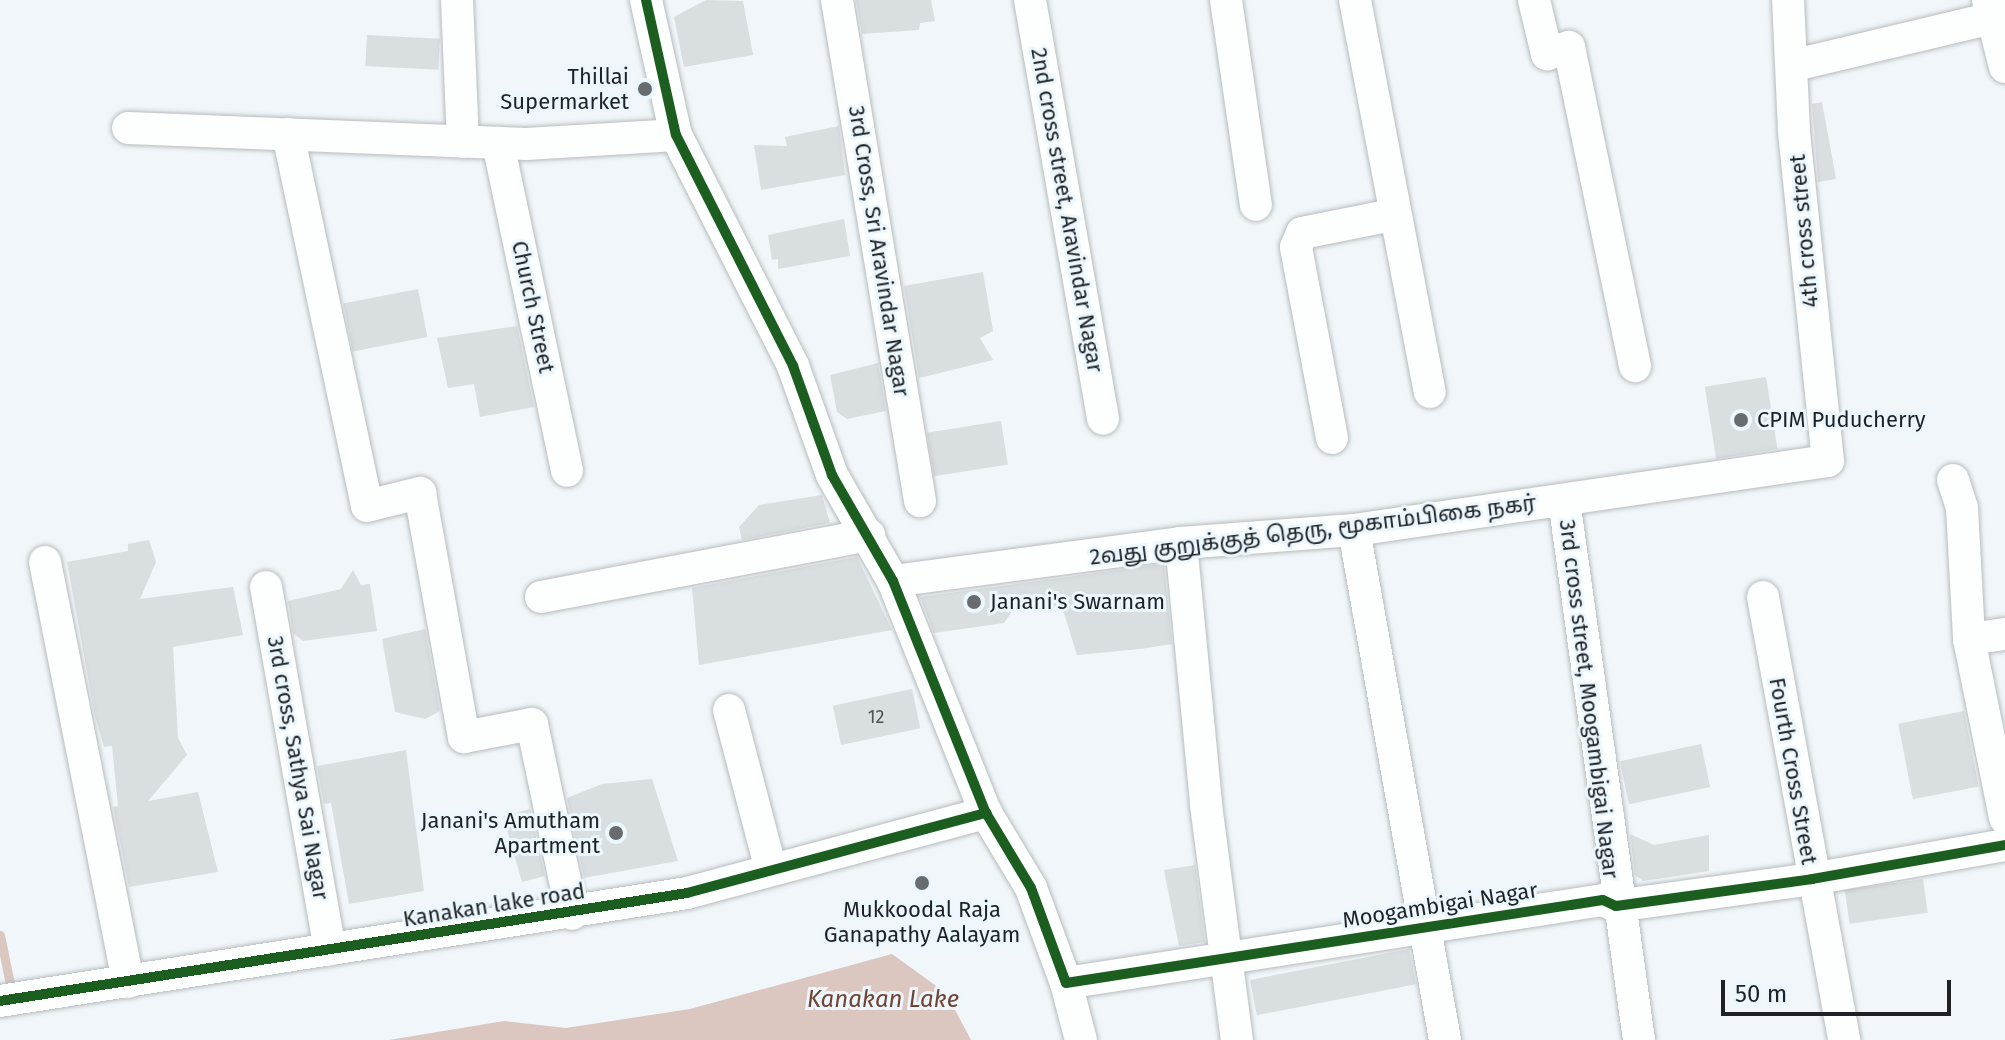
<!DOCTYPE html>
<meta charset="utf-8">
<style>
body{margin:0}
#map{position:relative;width:2005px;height:1040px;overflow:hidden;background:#f0f6f9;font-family:"Fira Sans","Noto Sans Tamil",sans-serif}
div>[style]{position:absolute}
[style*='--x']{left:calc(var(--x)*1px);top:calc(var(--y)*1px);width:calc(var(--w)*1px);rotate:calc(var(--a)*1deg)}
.water>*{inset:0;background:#dbc6c0}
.stream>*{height:9px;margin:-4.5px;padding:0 4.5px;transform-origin:4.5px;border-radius:4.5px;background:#dbc6c0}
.building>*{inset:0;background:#d9dee0;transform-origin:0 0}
.roads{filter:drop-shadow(0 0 2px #b7bcbe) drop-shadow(0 0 2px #b7bcbe)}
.street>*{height:32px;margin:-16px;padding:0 16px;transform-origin:16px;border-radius:16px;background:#fdfefe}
.cycleway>*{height:10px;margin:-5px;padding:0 5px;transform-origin:5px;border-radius:5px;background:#1b5e20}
.dots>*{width:22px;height:22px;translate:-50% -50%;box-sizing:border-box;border:4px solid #ecf7fd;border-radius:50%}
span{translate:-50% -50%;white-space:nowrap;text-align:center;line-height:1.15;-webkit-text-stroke:6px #ecf7fd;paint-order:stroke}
.number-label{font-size:18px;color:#4e5254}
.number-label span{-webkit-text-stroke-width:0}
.poi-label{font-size:22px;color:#1e2224}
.right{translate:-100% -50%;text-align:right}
.left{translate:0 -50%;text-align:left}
.street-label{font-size:22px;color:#1e2224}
.water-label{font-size:24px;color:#724333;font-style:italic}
.scale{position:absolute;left:1721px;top:980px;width:230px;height:36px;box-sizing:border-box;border:4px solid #1e2224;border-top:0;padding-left:10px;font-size:24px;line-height:28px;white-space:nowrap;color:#1e2224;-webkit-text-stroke:6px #ecf7fd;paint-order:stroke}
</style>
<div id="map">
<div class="water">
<div style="clip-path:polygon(892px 954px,946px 993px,971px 1040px,389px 1040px,504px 1021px,566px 1028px,690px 1009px)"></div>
</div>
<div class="stream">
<div style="--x:0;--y:935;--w:50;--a:78.5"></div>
</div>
<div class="building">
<div style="clip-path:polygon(706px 0,743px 1px,753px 55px,684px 67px,674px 17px)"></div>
<div style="clip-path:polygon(856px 0,931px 0,935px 21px,920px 23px,919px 30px,862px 34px)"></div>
<div style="left:367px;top:35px;width:73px;height:31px;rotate:3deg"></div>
<div style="clip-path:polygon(1822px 102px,1836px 179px,1818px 182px,1812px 104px)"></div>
<div style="clip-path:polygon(839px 126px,845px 175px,761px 190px,754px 145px,787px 146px,785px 137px)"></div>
<div style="clip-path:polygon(844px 219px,850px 256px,778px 269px,778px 259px,772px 260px,768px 235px)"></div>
<div style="clip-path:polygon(983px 272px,993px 331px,980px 338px,993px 360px,919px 378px,904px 286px)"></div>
<div style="left:418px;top:289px;width:49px;height:76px;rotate:79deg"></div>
<div style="clip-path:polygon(517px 326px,534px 407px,480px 417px,474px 384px,448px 388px,437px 338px)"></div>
<div style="clip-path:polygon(878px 363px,886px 411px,847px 419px,837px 412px,830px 375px)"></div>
<div style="left:1766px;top:377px;width:73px;height:62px;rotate:81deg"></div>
<div style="left:1001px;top:421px;width:44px;height:75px;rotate:81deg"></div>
<div style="clip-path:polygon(822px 495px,830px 523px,742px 540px,739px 527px,759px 505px)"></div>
<div style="clip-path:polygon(149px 540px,156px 562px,140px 599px,233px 587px,243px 635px,173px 647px,178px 738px,187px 755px,148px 801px,198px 792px,218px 872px,129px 887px,113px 807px,118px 806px,112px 746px,104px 747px,95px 716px,67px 562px,128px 551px,128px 544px)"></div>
<div style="clip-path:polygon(857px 557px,892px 630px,699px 665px,692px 588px)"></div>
<div style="clip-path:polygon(1164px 564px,1172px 644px,1140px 649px,1077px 655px,1062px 607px,1013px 610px,1004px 623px,934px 633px,920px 597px)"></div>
<div style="clip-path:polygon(353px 570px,361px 585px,370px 584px,377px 631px,303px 641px,293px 633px,288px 601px,341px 589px)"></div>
<div style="clip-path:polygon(425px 629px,440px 711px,425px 719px,395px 712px,382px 639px)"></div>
<div style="left:912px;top:689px;width:40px;height:81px;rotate:78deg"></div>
<div style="left:1964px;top:711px;width:77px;height:67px;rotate:79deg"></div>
<div style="left:1701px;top:744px;width:44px;height:83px;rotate:78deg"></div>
<div style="clip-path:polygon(406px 750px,424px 891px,349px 904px,331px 803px,324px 804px,317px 766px)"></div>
<div style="clip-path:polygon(652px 779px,678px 861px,584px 878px,567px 798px,602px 784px)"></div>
<div style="clip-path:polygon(530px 809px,545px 876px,522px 882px,503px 816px)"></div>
<div style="clip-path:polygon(1630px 834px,1654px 845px,1709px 835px,1709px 871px,1643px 881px,1635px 875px)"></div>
<div style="clip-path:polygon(1195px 865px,1205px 942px,1179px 946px,1164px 870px)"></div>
<div style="left:1923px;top:879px;width:34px;height:79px;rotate:82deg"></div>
<div style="left:1409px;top:949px;width:36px;height:162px;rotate:79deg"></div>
</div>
<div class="roads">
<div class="street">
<div style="--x:457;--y:0;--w:142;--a:87.6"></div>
<div style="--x:646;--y:0;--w:138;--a:77.5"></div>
<div style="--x:676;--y:135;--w:259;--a:63.1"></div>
<div style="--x:793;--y:366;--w:116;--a:70.3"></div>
<div style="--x:832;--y:475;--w:122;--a:60.1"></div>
<div style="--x:893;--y:581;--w:250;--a:68.2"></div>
<div style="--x:986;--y:813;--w:87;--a:59"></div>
<div style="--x:1031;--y:888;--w:101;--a:69.8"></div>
<div style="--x:1066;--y:983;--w:543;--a:-8.79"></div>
<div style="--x:1603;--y:900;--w:14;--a:25"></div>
<div style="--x:1616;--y:906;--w:198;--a:-7.8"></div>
<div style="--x:1812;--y:879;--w:196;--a:-10"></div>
<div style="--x:837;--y:0;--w:508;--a:80.59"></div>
<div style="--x:1030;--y:0;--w:425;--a:80.1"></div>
<div style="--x:1226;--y:0;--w:207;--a:81.7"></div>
<div style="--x:1355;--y:0;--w:399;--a:79.2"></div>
<div style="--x:1534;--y:0;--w:56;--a:76.5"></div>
<div style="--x:1547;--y:54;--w:23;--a:-18"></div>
<div style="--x:1569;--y:47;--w:326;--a:78.3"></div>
<div style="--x:1988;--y:0;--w:69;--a:75.8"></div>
<div style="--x:1795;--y:65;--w:216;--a:-13.4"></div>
<div style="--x:128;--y:128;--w:398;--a:2.3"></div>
<div style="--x:526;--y:144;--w:150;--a:-3.4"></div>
<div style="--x:288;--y:134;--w:380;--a:78"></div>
<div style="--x:367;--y:506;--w:55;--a:-13.8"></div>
<div style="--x:420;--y:493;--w:248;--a:79.8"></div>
<div style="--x:464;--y:737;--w:69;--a:-10.8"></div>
<div style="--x:532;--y:724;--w:194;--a:78.1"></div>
<div style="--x:498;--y:143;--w:335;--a:78.1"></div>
<div style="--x:1332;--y:438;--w:194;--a:-100.7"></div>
<div style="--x:1296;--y:247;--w:15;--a:-67"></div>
<div style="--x:1302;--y:233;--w:92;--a:-11.3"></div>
<div style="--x:1953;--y:480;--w:29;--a:72"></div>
<div style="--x:1962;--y:508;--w:131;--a:86.9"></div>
<div style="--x:1969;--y:639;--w:183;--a:78.6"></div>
<div style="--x:1564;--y:500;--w:545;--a:82.09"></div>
<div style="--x:1354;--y:530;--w:518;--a:79.88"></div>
<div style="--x:1181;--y:543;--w:263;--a:84.5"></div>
<div style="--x:1206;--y:805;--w:237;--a:82.5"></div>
<div style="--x:45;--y:562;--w:428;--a:78.8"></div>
<div style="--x:893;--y:581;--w:290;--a:-7.5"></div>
<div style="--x:1181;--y:543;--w:173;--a:-4.3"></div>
<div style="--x:1354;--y:530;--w:479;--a:-8.3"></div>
<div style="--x:1828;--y:461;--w:332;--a:-95.9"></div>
<div style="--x:1794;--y:131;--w:131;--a:-92.6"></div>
<div style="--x:266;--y:587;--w:368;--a:80"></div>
<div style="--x:541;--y:597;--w:334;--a:-10.7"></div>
<div style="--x:1763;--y:597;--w:450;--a:79.6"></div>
<div style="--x:1969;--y:639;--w:36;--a:-8"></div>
<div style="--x:729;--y:710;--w:161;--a:75.3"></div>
<div style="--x:1066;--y:983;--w:59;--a:75.3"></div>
<div style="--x:0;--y:1001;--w:695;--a:-8.93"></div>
<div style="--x:687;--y:893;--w:310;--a:-15"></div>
</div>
</div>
<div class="cycleway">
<div style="--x:646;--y:0;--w:138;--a:77.5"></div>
<div style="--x:676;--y:135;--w:259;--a:63.1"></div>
<div style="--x:793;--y:366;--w:116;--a:70.3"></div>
<div style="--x:832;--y:475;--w:122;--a:60.1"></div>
<div style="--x:893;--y:581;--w:250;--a:68.2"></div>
<div style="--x:986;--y:813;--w:87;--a:59"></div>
<div style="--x:1031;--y:888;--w:101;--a:69.8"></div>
<div style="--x:1066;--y:983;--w:543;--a:-8.79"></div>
<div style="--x:1603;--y:900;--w:14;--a:25"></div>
<div style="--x:1616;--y:906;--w:198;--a:-7.8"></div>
<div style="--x:1812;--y:879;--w:196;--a:-10"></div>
<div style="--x:0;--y:1001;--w:695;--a:-8.93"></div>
<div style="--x:687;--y:893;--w:310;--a:-15"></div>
</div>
<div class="dots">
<div style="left:645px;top:89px;background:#686c6f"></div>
<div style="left:1741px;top:420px;background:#686c6f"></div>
<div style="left:974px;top:602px;background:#686c6f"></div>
<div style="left:616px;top:833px;background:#686c6f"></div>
<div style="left:922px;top:883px;background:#686c6f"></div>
</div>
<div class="number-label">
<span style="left:876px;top:717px">12</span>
</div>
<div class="poi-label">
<span class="right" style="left:629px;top:89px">Thillai<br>Supermarket</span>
<span class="left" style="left:1757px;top:420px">CPIM Puducherry</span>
<span class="left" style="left:990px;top:602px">Janani's Swarnam</span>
<span class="right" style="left:600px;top:833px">Janani's Amutham<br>Apartment</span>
<span style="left:922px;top:922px">Mukkoodal Raja<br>Ganapathy Aalayam</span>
</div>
<div class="street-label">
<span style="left:1067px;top:210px;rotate:80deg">2nd cross street, Aravindar Nagar</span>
<span style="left:1804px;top:231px;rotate:-95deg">4th cross street</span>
<span style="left:879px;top:251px;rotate:81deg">3rd Cross, Sri Aravindar Nagar</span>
<span style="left:533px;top:307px;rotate:78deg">Church Street</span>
<span style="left:1313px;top:530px;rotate:-7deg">2வது குறுக்குத் தெரு, மூகாம்பிகை நகர்</span>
<span style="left:1589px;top:699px;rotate:83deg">3rd cross street, Moogambigai Nagar</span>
<span style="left:298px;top:768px;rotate:80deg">3rd cross, Sathya Sai Nagar</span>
<span style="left:1793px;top:771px;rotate:80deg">Fourth Cross Street</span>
<span style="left:494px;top:905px;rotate:-9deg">Kanakan lake road</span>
<span style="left:1440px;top:905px;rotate:-9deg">Moogambigai Nagar</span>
</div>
<div class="water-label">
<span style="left:883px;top:1000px">Kanakan Lake</span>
</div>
<div class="scale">50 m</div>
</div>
